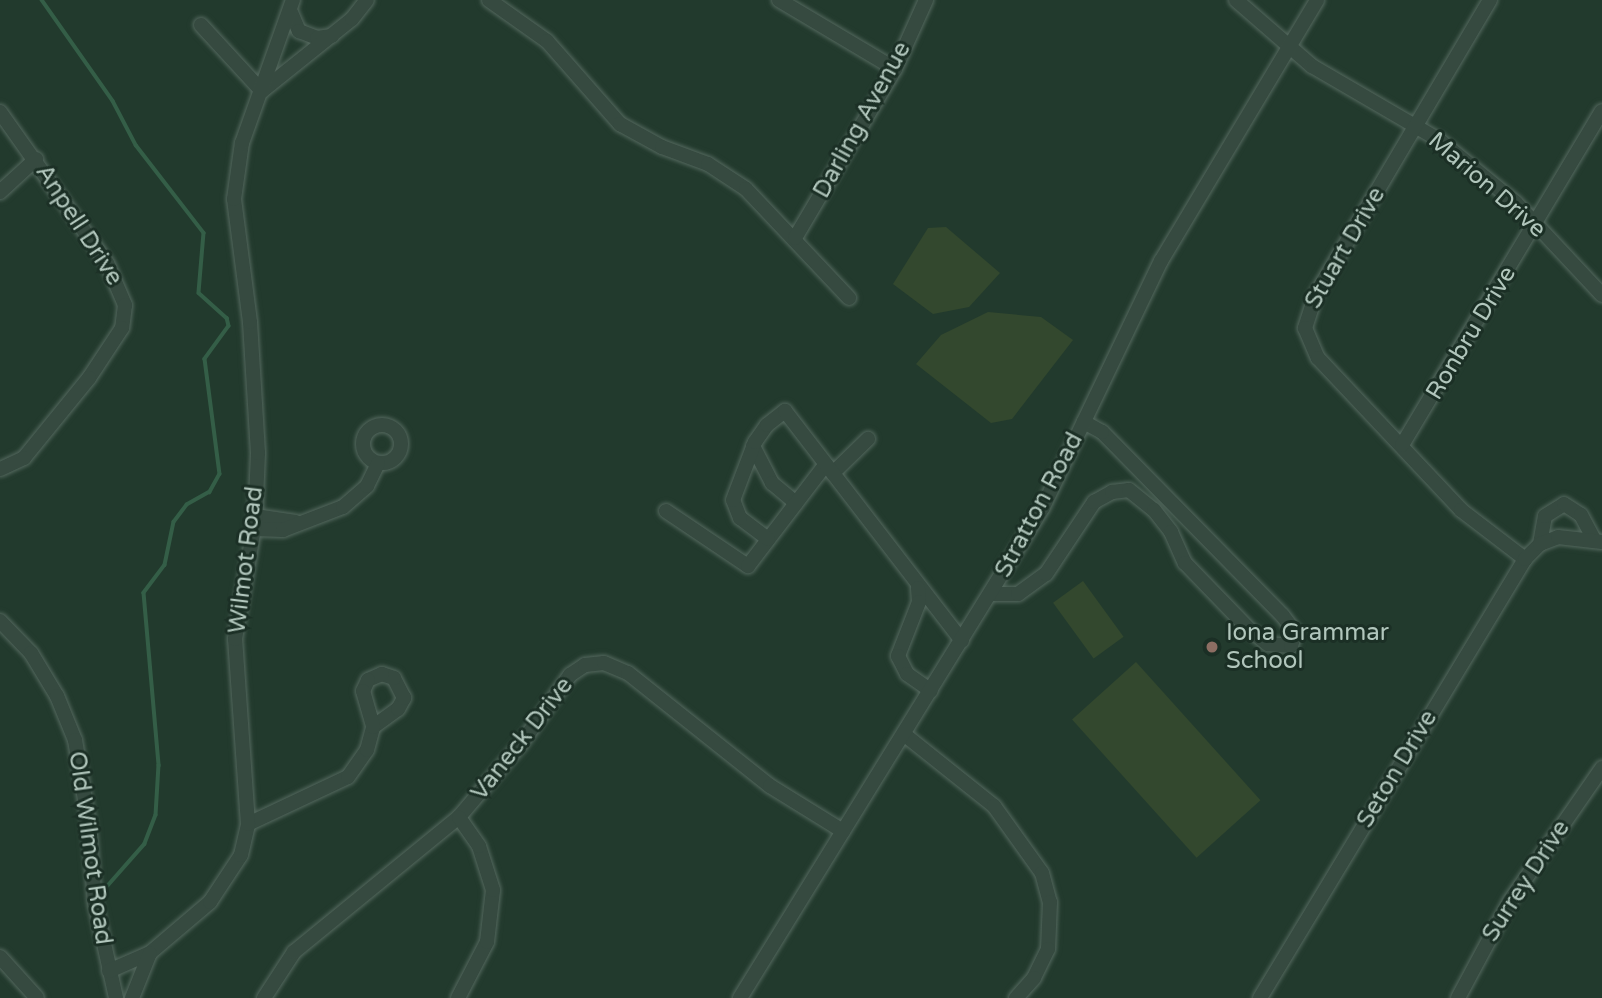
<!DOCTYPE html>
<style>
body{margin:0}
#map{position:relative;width:1602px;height:998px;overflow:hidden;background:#223a2d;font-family:"Varela Round",sans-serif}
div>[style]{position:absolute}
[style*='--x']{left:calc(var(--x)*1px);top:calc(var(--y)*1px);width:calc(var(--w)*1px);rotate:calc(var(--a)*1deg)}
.green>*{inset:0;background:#33482e;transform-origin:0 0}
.stream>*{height:3.5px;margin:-1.75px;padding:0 1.75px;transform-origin:1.75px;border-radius:1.75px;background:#345e47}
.roads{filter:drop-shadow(0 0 2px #54685e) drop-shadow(0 0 2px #54685e)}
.minor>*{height:14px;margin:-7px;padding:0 7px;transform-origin:7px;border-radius:7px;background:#364a40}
.minor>.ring{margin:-7px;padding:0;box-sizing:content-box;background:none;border:14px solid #364a40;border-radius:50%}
.dots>*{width:19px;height:19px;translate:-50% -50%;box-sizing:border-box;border:4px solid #1b2f25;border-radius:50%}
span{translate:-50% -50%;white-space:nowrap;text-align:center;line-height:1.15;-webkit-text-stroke:6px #1b2f25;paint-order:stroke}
.street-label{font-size:24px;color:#b1c6bc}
.poi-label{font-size:24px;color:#b1c6bc}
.left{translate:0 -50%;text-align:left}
</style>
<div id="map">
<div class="green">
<div style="clip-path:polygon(946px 227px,1000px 273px,969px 307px,933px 314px,893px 284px,928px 228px)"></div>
<div style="clip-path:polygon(988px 312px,1041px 317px,1073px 340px,1012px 419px,991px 423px,916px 364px,941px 335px)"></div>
<div style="left:1083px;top:581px;width:69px;height:37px;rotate:54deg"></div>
<div style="left:1136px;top:662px;width:186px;height:86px;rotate:48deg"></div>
</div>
<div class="stream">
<div style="--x:42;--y:0;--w:123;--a:54.9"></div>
<div style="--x:113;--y:101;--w:50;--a:62.4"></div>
<div style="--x:136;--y:145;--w:111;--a:52.3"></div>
<div style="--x:204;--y:233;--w:60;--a:94.8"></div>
<div style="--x:199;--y:293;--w:38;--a:42"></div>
<div style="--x:227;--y:318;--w:8;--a:76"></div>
<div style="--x:229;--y:326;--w:41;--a:126"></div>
<div style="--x:205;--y:359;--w:116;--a:82.6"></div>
<div style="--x:220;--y:474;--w:21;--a:119"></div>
<div style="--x:210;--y:492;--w:26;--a:151"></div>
<div style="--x:187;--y:505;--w:21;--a:127"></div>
<div style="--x:174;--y:522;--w:44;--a:101.8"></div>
<div style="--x:165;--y:565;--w:35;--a:127"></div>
<div style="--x:144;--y:593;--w:173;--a:85"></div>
<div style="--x:159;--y:765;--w:50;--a:93.4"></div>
<div style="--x:156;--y:815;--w:31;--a:111"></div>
<div style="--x:145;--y:844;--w:56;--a:131.4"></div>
</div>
<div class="roads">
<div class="minor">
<div style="--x:489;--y:0;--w:71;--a:35.3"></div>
<div style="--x:547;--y:41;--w:111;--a:48.7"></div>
<div style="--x:620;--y:124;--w:48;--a:28.7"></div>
<div style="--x:662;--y:147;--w:49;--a:20.3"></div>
<div style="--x:708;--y:164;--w:45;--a:33.3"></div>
<div style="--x:746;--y:189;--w:150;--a:46.6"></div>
<div style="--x:779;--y:0;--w:135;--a:30.7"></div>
<div style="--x:1236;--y:0;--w:101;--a:41"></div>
<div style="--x:1312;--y:66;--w:147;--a:30.2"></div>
<div style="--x:1439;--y:140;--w:99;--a:39.3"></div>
<div style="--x:1516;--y:203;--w:126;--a:46.9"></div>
<div style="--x:1490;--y:0;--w:342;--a:120.6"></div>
<div style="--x:1316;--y:294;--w:36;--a:108"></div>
<div style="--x:1305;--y:328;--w:33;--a:67"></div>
<div style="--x:1318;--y:358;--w:209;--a:46.7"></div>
<div style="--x:1461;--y:510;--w:81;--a:37.4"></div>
<div style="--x:290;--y:10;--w:23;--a:67"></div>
<div style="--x:299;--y:31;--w:19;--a:21"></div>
<div style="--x:317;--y:38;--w:15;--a:-8"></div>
<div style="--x:201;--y:25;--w:90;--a:47.3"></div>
<div style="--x:262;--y:91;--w:115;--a:-38.7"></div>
<div style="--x:352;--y:19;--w:24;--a:-52"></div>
<div style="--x:0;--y:112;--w:185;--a:54.7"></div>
<div style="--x:107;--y:263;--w:46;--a:66.8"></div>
<div style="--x:125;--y:305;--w:23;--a:97"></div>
<div style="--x:122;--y:328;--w:60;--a:123.4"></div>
<div style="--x:89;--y:378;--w:103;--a:129.1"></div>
<div style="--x:24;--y:458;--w:26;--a:155"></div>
<div style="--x:0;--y:192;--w:49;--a:-42.5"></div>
<div style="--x:795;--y:238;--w:196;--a:-59.4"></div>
<div style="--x:895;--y:69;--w:76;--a:-65.8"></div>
<div class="ring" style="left:363px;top:425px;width:24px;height:24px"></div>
<div style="--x:1402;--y:445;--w:389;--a:-59.1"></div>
<div style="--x:753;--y:446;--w:42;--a:62.8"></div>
<div style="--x:772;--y:483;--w:31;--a:40"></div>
<div style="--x:833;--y:473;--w:49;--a:-44.2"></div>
<div style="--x:666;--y:511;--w:99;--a:33.9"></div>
<div style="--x:748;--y:566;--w:128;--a:-52.6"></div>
<div style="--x:255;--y:516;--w:41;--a:8.3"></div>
<div style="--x:254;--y:529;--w:29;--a:2"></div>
<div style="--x:283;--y:530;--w:64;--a:-21"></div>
<div style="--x:343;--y:507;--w:32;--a:-41"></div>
<div style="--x:367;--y:486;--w:25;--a:-64"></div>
<div style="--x:768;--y:539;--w:35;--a:-143"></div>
<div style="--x:740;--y:518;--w:19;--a:-111"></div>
<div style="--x:733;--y:500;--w:62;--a:-69.2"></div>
<div style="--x:755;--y:442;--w:21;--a:-55"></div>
<div style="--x:767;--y:425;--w:23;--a:-38"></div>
<div style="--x:785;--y:411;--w:290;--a:52.4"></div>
<div style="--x:1540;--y:544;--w:28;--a:-80"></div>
<div style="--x:1545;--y:516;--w:22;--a:-32"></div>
<div style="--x:1564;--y:504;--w:20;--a:33"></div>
<div style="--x:1581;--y:515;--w:27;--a:62"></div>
<div style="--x:918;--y:588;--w:14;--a:86"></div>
<div style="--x:919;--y:602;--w:58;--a:111.3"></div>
<div style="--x:898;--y:656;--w:20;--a:63"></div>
<div style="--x:907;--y:674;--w:29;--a:35"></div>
<div style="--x:991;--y:594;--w:27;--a:0"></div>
<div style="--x:1018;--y:594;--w:34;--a:-36"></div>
<div style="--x:1046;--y:574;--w:87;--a:-56.3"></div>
<div style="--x:1094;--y:502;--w:21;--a:-29"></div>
<div style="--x:1112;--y:492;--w:17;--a:-7"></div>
<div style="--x:1129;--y:490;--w:32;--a:39"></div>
<div style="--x:1154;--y:510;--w:28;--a:52"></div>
<div style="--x:1171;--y:532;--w:34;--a:66"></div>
<div style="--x:1185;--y:563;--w:93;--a:45.9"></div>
<div style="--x:1250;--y:630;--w:23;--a:38"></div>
<div style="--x:1268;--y:644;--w:23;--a:5"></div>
<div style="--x:1291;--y:646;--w:15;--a:-74"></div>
<div style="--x:1295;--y:632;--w:21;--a:-127"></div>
<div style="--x:1282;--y:615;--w:257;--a:-134.5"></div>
<div style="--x:1102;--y:432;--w:21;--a:-151"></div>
<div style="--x:0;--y:621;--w:45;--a:45.9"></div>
<div style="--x:31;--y:653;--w:50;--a:58.8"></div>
<div style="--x:57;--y:696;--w:48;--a:67.8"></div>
<div style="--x:75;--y:740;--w:85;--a:80.5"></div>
<div style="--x:89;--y:824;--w:79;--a:85.7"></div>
<div style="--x:95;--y:903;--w:97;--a:77.5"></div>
<div style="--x:905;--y:735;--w:114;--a:38.6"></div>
<div style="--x:994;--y:806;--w:82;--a:54.4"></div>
<div style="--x:1042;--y:873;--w:30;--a:75"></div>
<div style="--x:1050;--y:902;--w:47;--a:92.4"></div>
<div style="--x:1048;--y:949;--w:32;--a:116"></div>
<div style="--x:1034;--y:978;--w:27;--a:132"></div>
<div style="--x:248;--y:824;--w:110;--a:-25.2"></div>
<div style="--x:348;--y:777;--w:33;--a:-55"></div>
<div style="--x:367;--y:750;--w:24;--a:-75"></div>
<div style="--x:373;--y:727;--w:31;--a:-36"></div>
<div style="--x:398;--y:709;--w:13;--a:-61"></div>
<div style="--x:404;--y:698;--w:22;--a:-117"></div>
<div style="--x:394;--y:678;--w:13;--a:-162"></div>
<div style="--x:382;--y:674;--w:15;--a:157"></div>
<div style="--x:368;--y:680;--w:12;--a:114"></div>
<div style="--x:363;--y:691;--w:37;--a:74"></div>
<div style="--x:0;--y:957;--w:55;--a:47.9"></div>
<div style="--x:109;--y:971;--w:45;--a:-23.7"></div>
<div style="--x:150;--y:953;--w:79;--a:-40.4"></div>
<div style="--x:210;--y:902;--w:56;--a:-56.6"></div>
<div style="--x:241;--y:855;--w:32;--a:-77"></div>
<div style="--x:248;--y:824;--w:185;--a:-94"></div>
<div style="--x:235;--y:639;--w:119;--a:-80.3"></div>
<div style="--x:255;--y:522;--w:69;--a:-87.5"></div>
<div style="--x:258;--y:453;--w:131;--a:-93.5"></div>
<div style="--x:250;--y:322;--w:124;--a:-97.4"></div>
<div style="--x:234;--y:199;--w:57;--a:-81.9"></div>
<div style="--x:242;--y:143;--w:152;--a:-70.4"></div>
<div style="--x:132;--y:998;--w:48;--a:-68.2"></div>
<div style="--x:264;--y:998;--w:55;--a:-56.9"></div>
<div style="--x:294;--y:952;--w:213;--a:-39.3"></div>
<div style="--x:459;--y:817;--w:96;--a:-49.7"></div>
<div style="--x:521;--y:744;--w:85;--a:-54.6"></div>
<div style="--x:570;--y:675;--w:18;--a:-34"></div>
<div style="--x:585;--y:665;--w:19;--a:-6"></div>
<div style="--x:604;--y:663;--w:26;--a:23"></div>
<div style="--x:628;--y:673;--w:181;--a:38.5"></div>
<div style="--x:770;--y:786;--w:86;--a:31.7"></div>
<div style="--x:458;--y:998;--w:63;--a:-62.6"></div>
<div style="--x:487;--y:942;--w:52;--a:-83.4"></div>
<div style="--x:493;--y:890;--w:46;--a:-107.7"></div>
<div style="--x:479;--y:846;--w:35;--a:-125"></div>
<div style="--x:740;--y:998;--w:577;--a:-58.32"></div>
<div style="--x:1043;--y:507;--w:273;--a:-64.4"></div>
<div style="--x:1161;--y:261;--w:304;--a:-59.1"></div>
<div style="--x:1260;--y:998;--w:513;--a:-58.88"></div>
<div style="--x:1525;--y:559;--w:21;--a:-45"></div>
<div style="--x:1540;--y:544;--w:19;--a:-21"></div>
<div style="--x:1558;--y:537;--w:44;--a:6.5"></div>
<div style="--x:1458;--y:998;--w:110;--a:-61.8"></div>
<div style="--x:1510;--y:901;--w:162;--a:-55.3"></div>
</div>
</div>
<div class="dots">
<div style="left:1212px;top:647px;background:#8d6e63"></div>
</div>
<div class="street-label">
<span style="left:862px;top:120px;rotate:-61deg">Darling Avenue</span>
<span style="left:1487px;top:185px;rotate:41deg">Marion Drive</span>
<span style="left:79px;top:225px;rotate:57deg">Anpell Drive</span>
<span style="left:1345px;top:248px;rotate:-60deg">Stuart Drive</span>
<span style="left:1471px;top:333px;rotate:-59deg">Ronbru Drive</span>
<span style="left:1039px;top:505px;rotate:-62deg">Stratton Road</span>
<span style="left:246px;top:560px;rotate:-83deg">Wilmot Road</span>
<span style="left:522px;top:739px;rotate:-52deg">Vaneck Drive</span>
<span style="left:1397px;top:769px;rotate:-59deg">Seton Drive</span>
<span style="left:90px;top:848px;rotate:82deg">Old Wilmot Road</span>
<span style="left:1526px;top:881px;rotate:-57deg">Surrey Drive</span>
</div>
<div class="poi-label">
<span class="left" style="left:1226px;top:647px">Iona Grammar<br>School</span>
</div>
</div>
